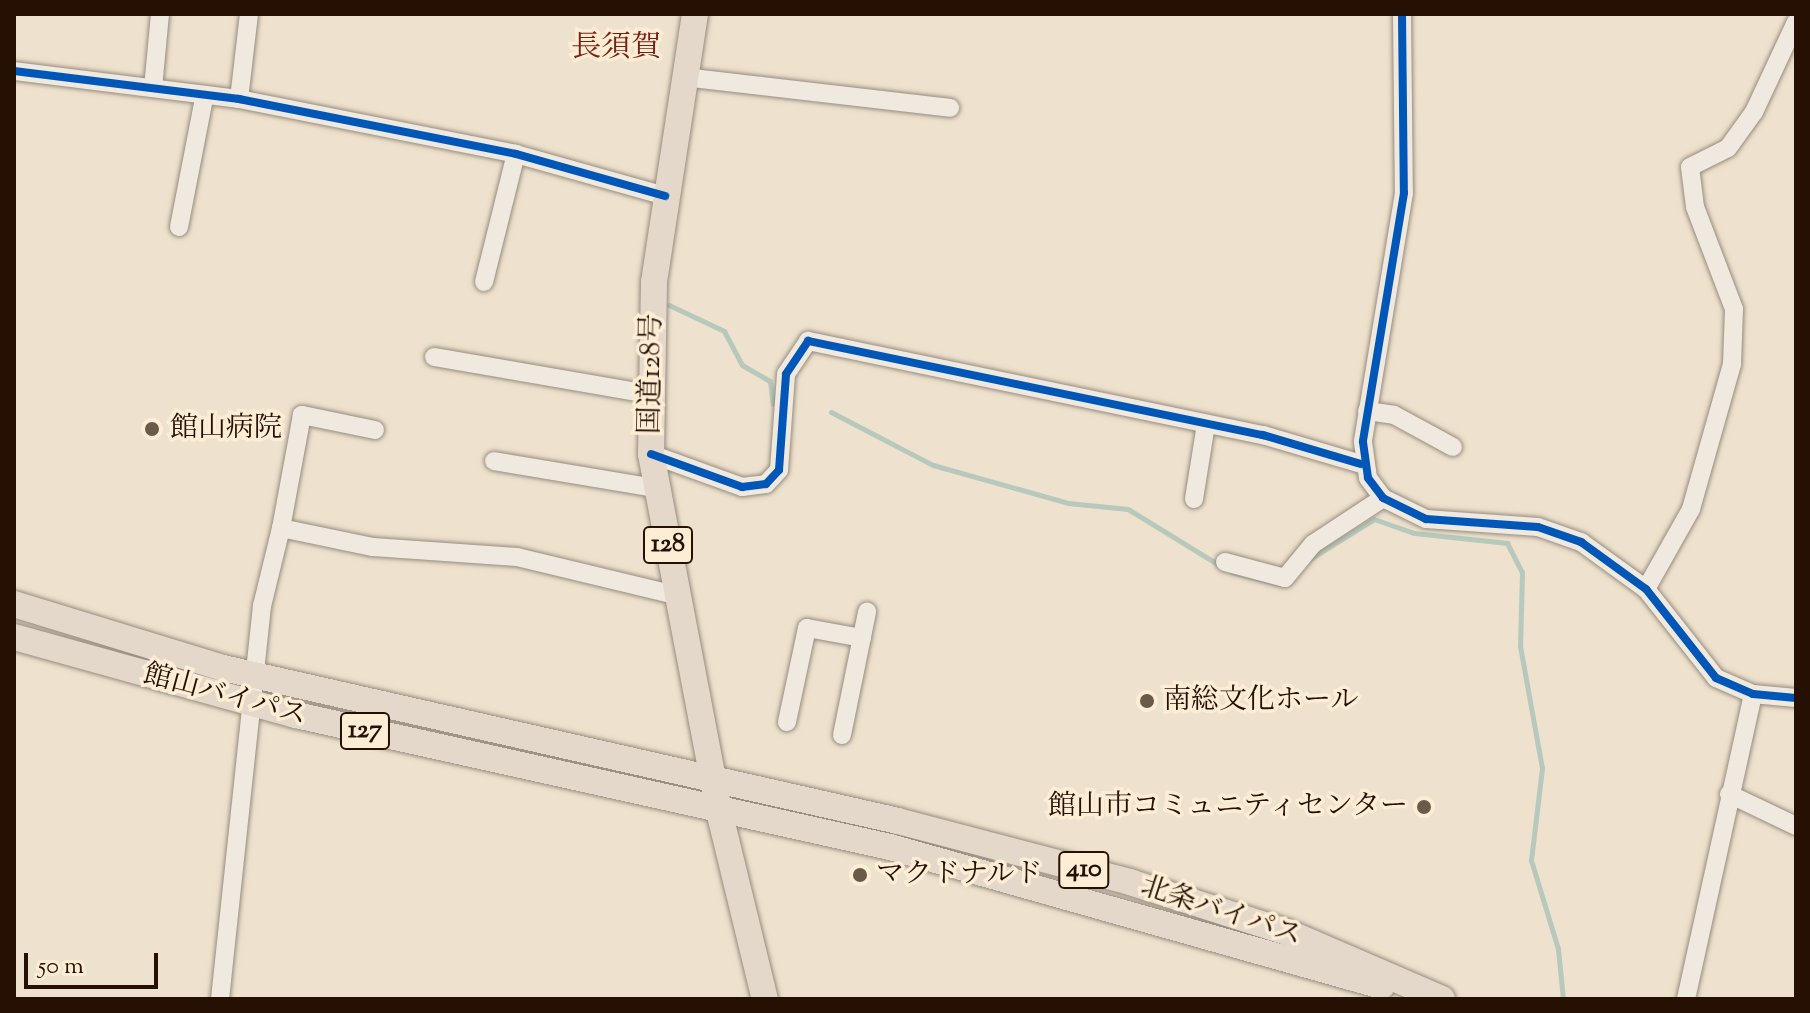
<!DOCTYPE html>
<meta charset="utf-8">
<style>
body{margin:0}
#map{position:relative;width:1810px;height:1013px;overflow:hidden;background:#eee1cd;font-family:"Sorts Mill Goudy","Noto Serif JP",serif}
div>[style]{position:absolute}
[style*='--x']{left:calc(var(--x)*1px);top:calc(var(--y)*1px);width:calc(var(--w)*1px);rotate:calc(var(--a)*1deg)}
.stream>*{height:5px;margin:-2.5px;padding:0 2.5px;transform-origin:2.5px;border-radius:2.5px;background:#b7c8bd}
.roads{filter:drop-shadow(0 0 2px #968c7f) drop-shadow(0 0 2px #968c7f)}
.minor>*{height:18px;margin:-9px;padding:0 9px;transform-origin:9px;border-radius:9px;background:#f0e9df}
.highway>*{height:26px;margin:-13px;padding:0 13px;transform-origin:13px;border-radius:13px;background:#e3d8ca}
.cycleway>*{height:8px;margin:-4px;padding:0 4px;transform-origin:4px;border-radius:4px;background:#0057b8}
.dots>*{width:22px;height:22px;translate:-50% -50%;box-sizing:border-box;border:4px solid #fdedd5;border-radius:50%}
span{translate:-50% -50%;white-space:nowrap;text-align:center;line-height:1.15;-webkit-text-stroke:7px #fdedd5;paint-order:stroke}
.shield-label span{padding:2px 6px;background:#fdedd5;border:2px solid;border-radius:6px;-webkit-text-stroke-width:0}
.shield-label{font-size:26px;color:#251003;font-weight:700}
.street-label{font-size:28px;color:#251003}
.poi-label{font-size:28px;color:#251003}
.left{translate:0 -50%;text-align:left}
.right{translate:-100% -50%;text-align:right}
.neighbourhood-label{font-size:30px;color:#7a1f14}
.frame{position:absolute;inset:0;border:16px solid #251003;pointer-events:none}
.scale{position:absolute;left:24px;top:953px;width:134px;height:36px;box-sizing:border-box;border:4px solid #251003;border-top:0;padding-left:10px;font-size:24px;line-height:28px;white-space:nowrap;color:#251003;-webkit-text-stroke:6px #fdedd5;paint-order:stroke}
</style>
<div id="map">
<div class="stream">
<div style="--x:669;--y:305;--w:61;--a:25.3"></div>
<div style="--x:724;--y:331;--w:38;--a:62"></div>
<div style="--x:742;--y:365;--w:32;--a:30"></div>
<div style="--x:770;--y:381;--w:23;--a:83"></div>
<div style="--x:831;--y:412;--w:115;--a:27.5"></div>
<div style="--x:933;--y:465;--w:140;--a:15.7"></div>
<div style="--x:1068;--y:503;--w:60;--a:5.7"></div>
<div style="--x:1128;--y:509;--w:107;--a:31.6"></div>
<div style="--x:1310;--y:559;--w:75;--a:-32"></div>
<div style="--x:1374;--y:519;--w:42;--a:19.3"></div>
<div style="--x:1414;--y:533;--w:94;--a:6.1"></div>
<div style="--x:1507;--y:543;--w:33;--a:63"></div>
<div style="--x:1522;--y:572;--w:74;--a:91.5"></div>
<div style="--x:1520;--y:646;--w:124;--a:79.8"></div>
<div style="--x:1542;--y:768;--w:93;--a:96.8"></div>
<div style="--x:1531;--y:860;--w:93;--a:73.1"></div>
<div style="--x:1558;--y:949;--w:50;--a:84.3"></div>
<div style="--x:1232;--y:572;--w:49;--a:14.3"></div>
</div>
<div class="roads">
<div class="minor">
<div style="--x:1402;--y:14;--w:179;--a:89.4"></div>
<div style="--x:1404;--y:193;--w:252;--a:99.4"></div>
<div style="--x:1363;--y:442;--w:36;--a:82"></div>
<div style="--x:1368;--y:478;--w:25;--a:53"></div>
<div style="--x:1383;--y:498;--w:48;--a:26"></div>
<div style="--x:1426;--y:519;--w:112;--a:4.1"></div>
<div style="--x:1538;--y:527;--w:46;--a:19.2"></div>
<div style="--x:1581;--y:542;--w:80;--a:35.9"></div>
<div style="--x:1646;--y:589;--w:113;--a:51.8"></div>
<div style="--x:1716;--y:678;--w:40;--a:23.4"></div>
<div style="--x:1753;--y:694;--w:43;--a:5.3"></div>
<div style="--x:14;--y:71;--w:227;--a:7.1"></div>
<div style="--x:239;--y:99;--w:282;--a:11.2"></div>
<div style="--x:516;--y:154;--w:155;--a:15.7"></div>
<div style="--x:684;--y:77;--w:268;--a:6.6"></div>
<div style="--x:153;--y:88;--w:74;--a:-84.6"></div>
<div style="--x:239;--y:99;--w:86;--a:-83.3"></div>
<div style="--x:179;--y:227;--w:131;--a:-79"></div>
<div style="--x:484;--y:282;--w:132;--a:-76"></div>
<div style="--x:434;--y:357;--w:218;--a:9.8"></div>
<div style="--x:1367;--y:411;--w:27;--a:8"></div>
<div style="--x:1394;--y:415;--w:67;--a:28.5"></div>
<div style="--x:375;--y:430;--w:75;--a:-168.4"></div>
<div style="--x:302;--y:415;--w:115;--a:100.5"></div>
<div style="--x:281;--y:528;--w:94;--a:11.7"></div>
<div style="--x:373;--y:547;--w:144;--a:4"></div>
<div style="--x:517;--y:557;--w:167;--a:13.5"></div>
<div style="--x:651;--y:454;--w:97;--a:19.9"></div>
<div style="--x:742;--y:487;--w:24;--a:-7"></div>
<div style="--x:766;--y:484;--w:19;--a:-47"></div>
<div style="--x:779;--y:470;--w:96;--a:-85.8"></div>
<div style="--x:786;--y:374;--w:40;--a:-56"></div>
<div style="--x:808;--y:341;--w:465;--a:11.7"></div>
<div style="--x:1263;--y:435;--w:102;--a:16.5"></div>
<div style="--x:494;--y:461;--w:164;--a:9.5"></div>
<div style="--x:1194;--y:499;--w:76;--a:-80.9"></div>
<div style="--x:1225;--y:562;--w:62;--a:14.9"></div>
<div style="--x:1285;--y:578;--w:44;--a:-50.5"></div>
<div style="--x:1313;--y:544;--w:84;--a:-33.3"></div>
<div style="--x:1646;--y:589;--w:92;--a:-60.6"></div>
<div style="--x:1691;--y:509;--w:151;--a:-74.2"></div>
<div style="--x:1732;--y:364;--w:55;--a:-87.9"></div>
<div style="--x:1734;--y:309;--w:109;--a:-110.9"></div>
<div style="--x:1695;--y:207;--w:40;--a:-97.1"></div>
<div style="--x:1690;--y:167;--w:42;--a:-26.6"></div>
<div style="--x:1728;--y:148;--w:44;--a:-54.2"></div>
<div style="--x:1754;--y:112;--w:99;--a:-65"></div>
<div style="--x:787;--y:722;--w:96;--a:-78"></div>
<div style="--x:807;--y:628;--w:56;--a:10.3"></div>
<div style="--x:842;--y:735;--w:126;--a:-78.5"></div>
<div style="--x:1729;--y:794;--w:74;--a:25.5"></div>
<div style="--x:220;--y:999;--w:395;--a:-83.9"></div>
<div style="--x:262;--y:606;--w:80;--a:-76.3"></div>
<div style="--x:1686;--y:999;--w:312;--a:-77.6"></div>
</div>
<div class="highway">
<div style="--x:695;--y:14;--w:271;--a:98.7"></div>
<div style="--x:654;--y:282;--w:172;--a:91"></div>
<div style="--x:651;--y:454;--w:363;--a:79.2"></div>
<div style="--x:719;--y:811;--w:194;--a:76.3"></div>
<div style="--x:14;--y:604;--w:219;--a:17"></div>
<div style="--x:223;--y:668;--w:692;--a:12.77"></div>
<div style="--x:898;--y:821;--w:240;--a:14.7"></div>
<div style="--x:1130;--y:882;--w:165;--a:17.7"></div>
<div style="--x:1287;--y:932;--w:169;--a:23.4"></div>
<div style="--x:14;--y:637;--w:293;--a:15.5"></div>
<div style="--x:296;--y:715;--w:608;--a:12.53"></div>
<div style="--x:890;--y:847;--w:511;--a:15.78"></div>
</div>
</div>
<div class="cycleway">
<div style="--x:1402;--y:14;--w:179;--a:89.4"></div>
<div style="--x:1404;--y:193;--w:252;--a:99.4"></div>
<div style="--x:1363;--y:442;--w:36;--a:82"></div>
<div style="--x:1368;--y:478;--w:25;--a:53"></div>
<div style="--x:1383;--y:498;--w:48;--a:26"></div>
<div style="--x:1426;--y:519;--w:112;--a:4.1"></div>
<div style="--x:1538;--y:527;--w:46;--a:19.2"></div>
<div style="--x:1581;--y:542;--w:80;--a:35.9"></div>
<div style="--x:1646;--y:589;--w:113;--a:51.8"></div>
<div style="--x:1716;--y:678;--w:40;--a:23.4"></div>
<div style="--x:1753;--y:694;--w:43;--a:5.3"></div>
<div style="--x:14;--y:71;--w:227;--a:7.1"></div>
<div style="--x:239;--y:99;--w:282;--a:11.2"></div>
<div style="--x:516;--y:154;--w:155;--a:15.7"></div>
<div style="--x:651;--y:454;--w:97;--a:19.9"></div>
<div style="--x:742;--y:487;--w:24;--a:-7"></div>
<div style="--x:766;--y:484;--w:19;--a:-47"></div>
<div style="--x:779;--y:470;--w:96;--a:-85.8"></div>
<div style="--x:786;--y:374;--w:40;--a:-56"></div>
<div style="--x:808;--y:341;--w:465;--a:11.7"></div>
<div style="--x:1263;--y:435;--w:102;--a:16.5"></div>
</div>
<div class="dots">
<div style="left:152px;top:429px;background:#6b594a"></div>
<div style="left:1147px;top:701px;background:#6b594a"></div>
<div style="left:1424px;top:807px;background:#6b594a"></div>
<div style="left:860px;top:875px;background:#6b594a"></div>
</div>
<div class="shield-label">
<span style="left:668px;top:545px">128</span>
<span style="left:365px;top:731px">127</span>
<span style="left:1084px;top:870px">410</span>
</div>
<div class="street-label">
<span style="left:652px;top:374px;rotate:-89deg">国道128号</span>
<span style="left:225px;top:696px;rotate:15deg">館山バイパス</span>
<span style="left:1221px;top:912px;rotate:18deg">北条バイパス</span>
</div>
<div class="poi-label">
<span class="left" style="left:170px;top:429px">館山病院</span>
<span class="left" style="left:1163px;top:701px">南総文化ホール</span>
<span class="right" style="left:1408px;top:807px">館山市コミュニティセンター</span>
<span class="left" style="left:876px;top:875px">マクドナルド</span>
</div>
<div class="neighbourhood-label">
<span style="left:616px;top:49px">長須賀</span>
</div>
<div class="frame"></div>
<div class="scale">50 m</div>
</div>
